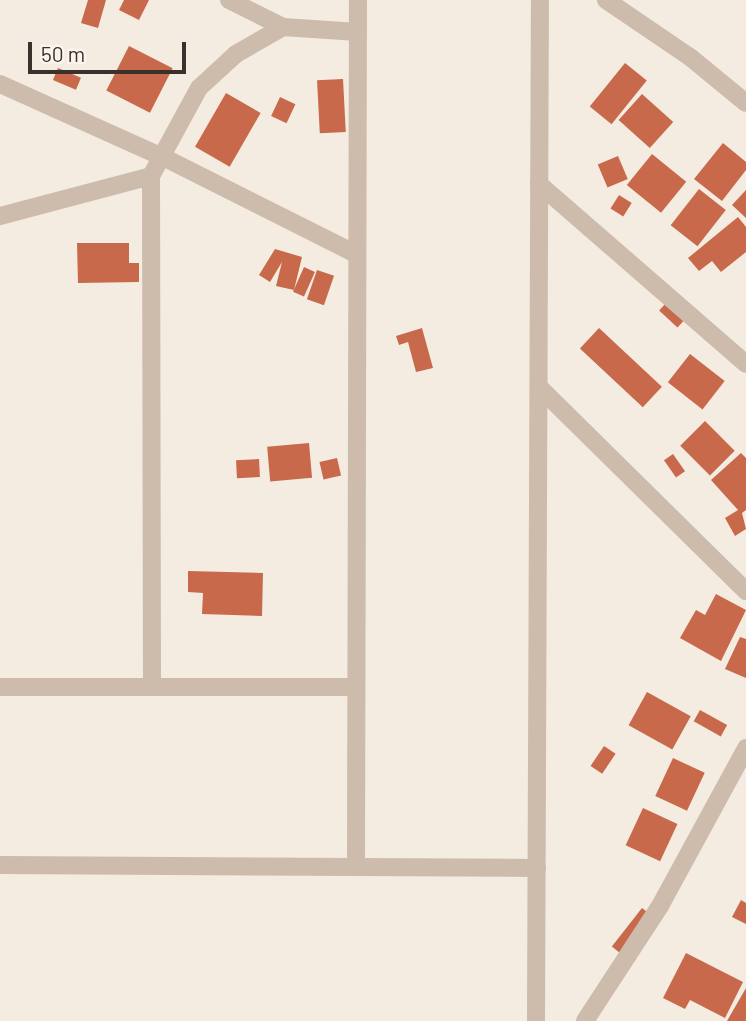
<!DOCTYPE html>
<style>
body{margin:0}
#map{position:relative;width:746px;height:1021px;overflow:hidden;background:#f4ebe1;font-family:Barlow,sans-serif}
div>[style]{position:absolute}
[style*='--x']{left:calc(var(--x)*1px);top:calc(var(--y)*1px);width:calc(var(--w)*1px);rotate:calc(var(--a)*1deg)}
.building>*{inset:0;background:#c8694b;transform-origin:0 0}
.street>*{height:18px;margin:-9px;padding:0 9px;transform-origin:9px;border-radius:9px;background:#cdbbac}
span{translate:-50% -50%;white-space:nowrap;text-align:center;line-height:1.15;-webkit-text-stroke:7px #fbf5ee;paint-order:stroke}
.scale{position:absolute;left:28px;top:42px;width:158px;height:32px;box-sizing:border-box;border:4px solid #3b302b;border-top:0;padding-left:9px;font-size:21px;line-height:24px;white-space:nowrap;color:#3b302b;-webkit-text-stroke:5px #fbf5ee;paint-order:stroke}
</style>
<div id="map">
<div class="building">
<div style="clip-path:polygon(88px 0,106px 0,98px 28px,81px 23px)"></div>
<div style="clip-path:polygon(124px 0,149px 0,139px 20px,119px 10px)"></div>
<div style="left:129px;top:46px;width:49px;height:50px;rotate:27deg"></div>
<div style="left:625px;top:63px;width:28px;height:56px;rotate:39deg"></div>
<div style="left:58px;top:68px;width:25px;height:13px;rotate:23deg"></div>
<div style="left:343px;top:79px;width:53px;height:26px;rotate:87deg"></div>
<div style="left:226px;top:93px;width:40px;height:62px;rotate:30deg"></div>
<div style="left:642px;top:94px;width:42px;height:35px;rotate:42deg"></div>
<div style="left:280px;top:97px;width:17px;height:21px;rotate:25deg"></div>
<div style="clip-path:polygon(723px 143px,746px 162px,746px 170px,722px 201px,694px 179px)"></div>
<div style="left:652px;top:154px;width:44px;height:40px;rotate:39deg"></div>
<div style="left:618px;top:156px;width:25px;height:22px;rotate:67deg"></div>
<div style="left:699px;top:189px;width:34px;height:46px;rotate:38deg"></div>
<div style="clip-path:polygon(746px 190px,746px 218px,732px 205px)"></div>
<div style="left:619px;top:195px;width:15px;height:16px;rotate:32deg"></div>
<div style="clip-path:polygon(738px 217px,746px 227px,746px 252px,721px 272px,712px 261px,699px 271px,688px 258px)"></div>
<div style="clip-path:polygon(77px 243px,129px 243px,129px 263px,139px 263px,139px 282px,78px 283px)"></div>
<div style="clip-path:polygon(275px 249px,302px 257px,294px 290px,276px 286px,282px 262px,270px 282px,259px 275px)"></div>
<div style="left:304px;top:267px;width:12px;height:27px;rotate:24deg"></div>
<div style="left:317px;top:270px;width:18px;height:31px;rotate:19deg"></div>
<div style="left:668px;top:301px;width:25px;height:13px;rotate:43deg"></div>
<div style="clip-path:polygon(422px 328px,433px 368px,416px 372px,408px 342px,399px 345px,396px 336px)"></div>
<div style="left:599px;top:328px;width:86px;height:28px;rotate:43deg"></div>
<div style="left:690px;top:354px;width:44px;height:36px;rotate:38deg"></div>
<div style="left:705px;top:421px;width:42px;height:35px;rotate:45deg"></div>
<div style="left:309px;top:443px;width:35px;height:42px;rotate:85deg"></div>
<div style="clip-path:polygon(741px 453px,746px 458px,746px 510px,742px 513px,746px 529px,735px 536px,725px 518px,738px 510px,711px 480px)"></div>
<div style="left:673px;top:454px;width:21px;height:11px;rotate:55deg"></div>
<div style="left:337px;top:458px;width:18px;height:18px;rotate:77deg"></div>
<div style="left:259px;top:459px;width:18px;height:23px;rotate:87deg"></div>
<div style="clip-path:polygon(188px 571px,263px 573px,262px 616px,202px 614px,203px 593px,188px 592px)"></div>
<div style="clip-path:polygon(716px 594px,746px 610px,721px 661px,680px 638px,696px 610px,705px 615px)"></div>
<div style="clip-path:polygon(740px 637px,746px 639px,746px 678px,725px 669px)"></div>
<div style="left:647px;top:692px;width:50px;height:38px;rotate:29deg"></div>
<div style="left:700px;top:710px;width:31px;height:13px;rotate:29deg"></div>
<div style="left:604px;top:746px;width:14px;height:24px;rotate:34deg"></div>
<div style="left:673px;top:758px;width:35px;height:42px;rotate:25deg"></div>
<div style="left:643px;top:808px;width:38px;height:41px;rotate:25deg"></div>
<div style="clip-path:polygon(741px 900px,746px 903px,746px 924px,732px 917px)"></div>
<div style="left:642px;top:908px;width:18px;height:49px;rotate:38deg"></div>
<div style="clip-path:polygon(686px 953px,743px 982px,725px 1018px,690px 1000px,685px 1009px,663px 998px)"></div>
<div style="clip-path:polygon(746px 988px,746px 1021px,727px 1021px)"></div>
</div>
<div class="street">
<div style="--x:229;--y:0;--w:60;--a:26.6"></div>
<div style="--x:283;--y:27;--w:75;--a:3.8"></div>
<div style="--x:606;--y:0;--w:102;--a:34.2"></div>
<div style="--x:690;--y:57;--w:72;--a:39.4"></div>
<div style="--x:0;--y:84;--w:181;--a:24.2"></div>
<div style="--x:165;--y:158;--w:214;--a:26.7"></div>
<div style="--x:151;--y:176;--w:511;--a:89.89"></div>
<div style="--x:539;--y:184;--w:274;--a:41"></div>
<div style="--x:0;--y:216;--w:156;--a:-14.8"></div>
<div style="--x:151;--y:176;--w:100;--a:-61.4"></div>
<div style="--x:199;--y:88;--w:50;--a:-42.6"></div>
<div style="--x:236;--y:54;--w:54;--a:-29.9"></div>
<div style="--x:539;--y:387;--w:291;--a:44.6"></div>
<div style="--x:0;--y:687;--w:353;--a:0"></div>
<div style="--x:0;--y:865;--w:537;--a:0.32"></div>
<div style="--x:356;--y:867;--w:867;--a:-89.87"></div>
<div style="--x:536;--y:1021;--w:1021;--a:-89.78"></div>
<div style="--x:585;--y:1021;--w:137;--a:-56.9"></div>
<div style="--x:660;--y:906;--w:180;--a:-61.4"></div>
</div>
<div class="scale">50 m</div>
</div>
